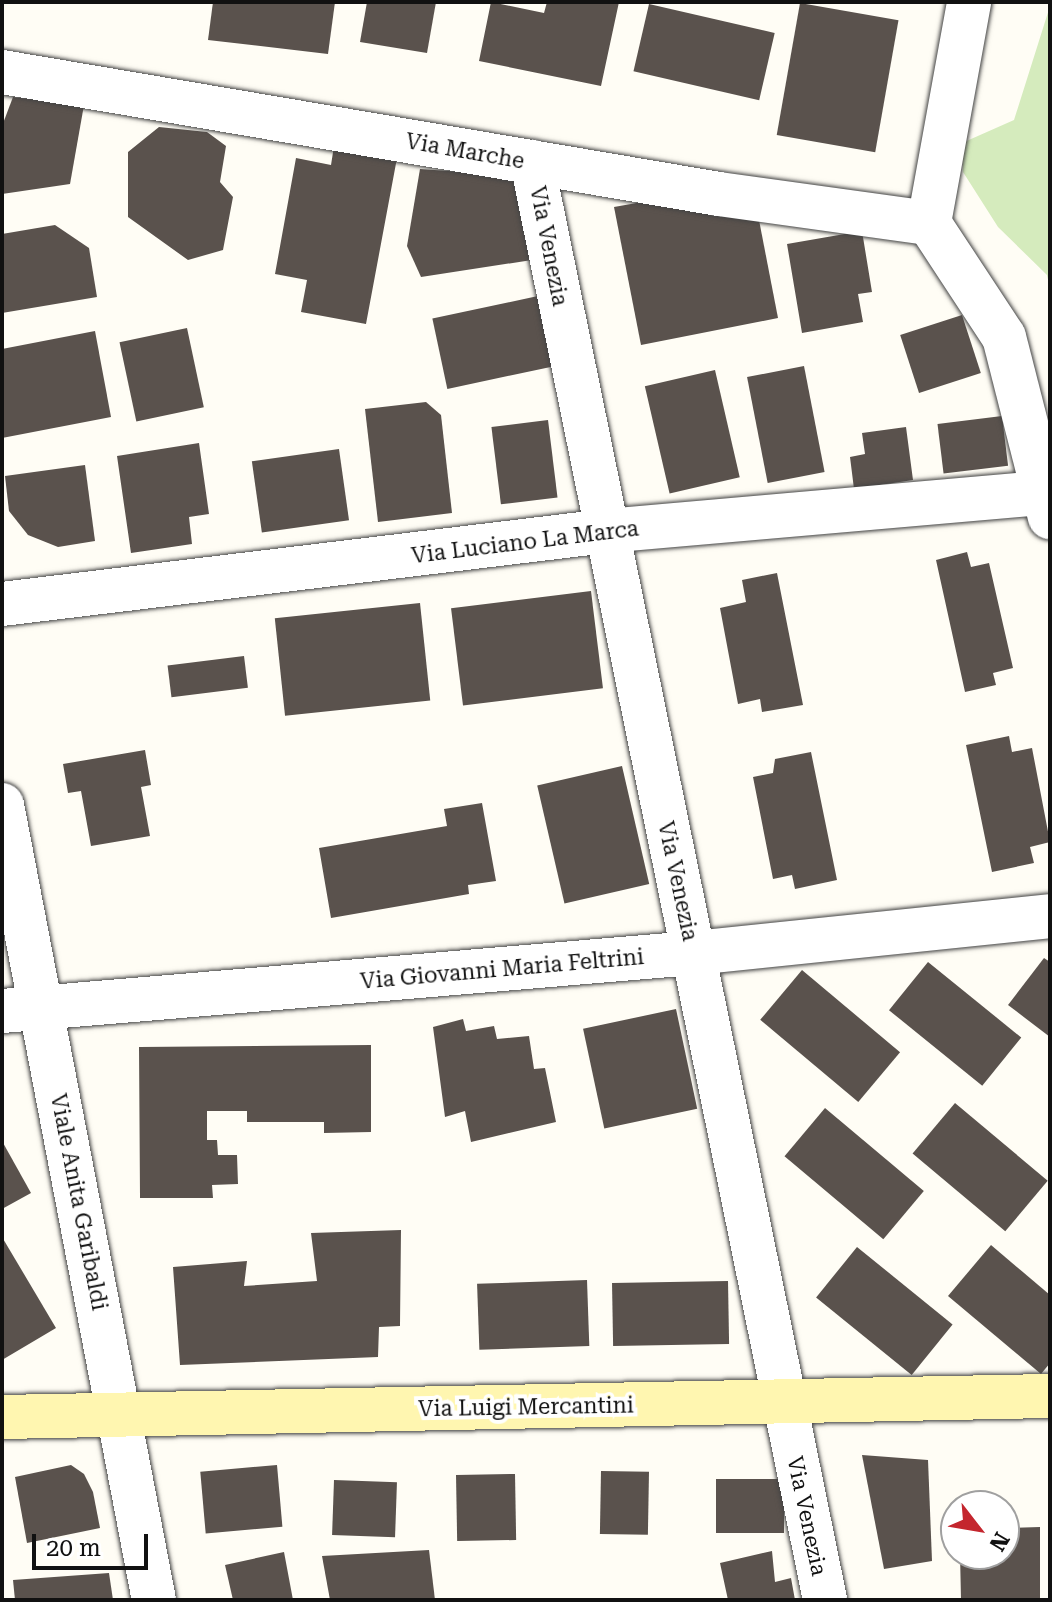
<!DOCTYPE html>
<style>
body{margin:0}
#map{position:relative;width:1052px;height:1602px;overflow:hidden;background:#fffdf5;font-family:"Roboto Serif",serif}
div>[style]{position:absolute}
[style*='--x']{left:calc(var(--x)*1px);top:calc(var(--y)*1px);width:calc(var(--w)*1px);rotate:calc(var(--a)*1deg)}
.green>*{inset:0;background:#d5ebbd}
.building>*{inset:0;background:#5a524d;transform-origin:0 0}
.roads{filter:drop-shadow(0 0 2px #444) drop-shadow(0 0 2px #444)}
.street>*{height:44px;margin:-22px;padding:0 22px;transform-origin:22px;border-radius:22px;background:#fff}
.secondary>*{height:44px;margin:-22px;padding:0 22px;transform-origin:22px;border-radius:22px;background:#fff6b0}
span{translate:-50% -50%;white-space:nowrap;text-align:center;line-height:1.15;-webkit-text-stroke:8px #fff;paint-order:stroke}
.street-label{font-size:22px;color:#111}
.frame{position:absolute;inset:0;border:4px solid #111;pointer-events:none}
.north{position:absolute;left:940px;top:1490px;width:80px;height:80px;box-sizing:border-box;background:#fff;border:2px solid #a0a0a0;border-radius:50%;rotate:121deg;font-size:22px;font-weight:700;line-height:32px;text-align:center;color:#111}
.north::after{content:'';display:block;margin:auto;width:28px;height:36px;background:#c4262e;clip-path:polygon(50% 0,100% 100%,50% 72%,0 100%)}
.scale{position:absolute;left:32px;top:1534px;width:116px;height:36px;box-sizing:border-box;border:4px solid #111;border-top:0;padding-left:10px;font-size:24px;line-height:28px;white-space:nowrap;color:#111;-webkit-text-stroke:6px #fff;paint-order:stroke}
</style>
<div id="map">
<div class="green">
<div style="clip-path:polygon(1050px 6px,1050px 289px,1047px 275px,998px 227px,963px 172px,962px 143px,1014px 120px)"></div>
</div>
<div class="building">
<div style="clip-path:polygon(213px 2px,335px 2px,328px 54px,208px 40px)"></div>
<div style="clip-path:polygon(367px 2px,436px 2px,427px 53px,360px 42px)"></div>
<div style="clip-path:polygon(491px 2px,544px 13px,547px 2px,619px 2px,601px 86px,479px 61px)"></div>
<div style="left:800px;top:3px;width:100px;height:134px;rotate:10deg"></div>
<div style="left:649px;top:4px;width:129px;height:69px;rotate:13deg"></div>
<div style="clip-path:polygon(13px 97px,84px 105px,70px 184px,2px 194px,2px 126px)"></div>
<div style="clip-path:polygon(159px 127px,207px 132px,226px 146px,220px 182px,233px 197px,223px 250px,188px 260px,128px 217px,128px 152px)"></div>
<div style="clip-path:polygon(334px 146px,397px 158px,366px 324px,301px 312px,307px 280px,275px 274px,296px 158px,331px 165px)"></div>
<div style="clip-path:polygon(420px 169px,520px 176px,532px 260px,421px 277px,407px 246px)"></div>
<div style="clip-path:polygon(659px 199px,759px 220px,778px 318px,641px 345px,614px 207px)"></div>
<div style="clip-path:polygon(55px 225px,89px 248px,97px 297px,2px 313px,2px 234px)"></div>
<div style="clip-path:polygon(862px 231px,872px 292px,858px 294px,863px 322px,802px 333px,787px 244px)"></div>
<div style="left:538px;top:296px;width:72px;height:108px;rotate:78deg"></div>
<div style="left:962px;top:315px;width:61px;height:65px;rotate:72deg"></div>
<div style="left:187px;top:328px;width:81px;height:69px;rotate:78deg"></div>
<div style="clip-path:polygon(95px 331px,111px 417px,2px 438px,2px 349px)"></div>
<div style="left:804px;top:366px;width:108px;height:58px;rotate:79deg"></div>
<div style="left:715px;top:370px;width:110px;height:72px;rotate:77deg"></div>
<div style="clip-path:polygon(426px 402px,441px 415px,452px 513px,378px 522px,365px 409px)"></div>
<div style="left:1002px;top:416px;width:50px;height:65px;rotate:83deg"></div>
<div style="left:548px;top:420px;width:78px;height:57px;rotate:83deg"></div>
<div style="clip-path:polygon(906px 427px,913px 480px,854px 489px,850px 457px,865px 454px,862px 433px)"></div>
<div style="clip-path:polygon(199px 443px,209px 514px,189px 517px,192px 544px,131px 553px,117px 456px)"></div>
<div style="left:339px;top:449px;width:72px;height:88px;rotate:82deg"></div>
<div style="clip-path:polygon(85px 465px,95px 541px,58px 547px,28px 535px,9px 511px,5px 476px)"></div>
<div style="clip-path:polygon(967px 552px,971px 567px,989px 563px,1013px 668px,993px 673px,996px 685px,965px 692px,936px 560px)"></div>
<div style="clip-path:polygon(777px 573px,803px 705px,762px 712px,760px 699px,738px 704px,720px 608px,746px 602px,742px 580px)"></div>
<div style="left:591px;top:591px;width:98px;height:141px;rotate:83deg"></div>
<div style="left:420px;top:603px;width:98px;height:146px;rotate:84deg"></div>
<div style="left:244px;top:656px;width:32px;height:77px;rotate:83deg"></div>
<div style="clip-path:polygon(1009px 736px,1012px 752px,1032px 748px,1050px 842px,1030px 847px,1034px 863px,992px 872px,966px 745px)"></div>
<div style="clip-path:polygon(145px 750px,151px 785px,141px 787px,150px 836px,91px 846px,81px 791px,68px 793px,63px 764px)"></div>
<div style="clip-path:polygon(811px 752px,837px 880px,795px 889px,792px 875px,773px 879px,753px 777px,773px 773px,775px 759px)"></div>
<div style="left:622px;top:766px;width:121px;height:87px;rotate:77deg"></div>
<div style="clip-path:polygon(482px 803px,496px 881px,468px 885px,469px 894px,331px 918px,319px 848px,447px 826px,444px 809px)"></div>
<div style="clip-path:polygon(1044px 958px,1050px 962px,1050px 1037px,1008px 1005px)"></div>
<div style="left:928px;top:962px;width:120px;height:62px;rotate:39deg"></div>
<div style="left:802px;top:970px;width:128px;height:65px;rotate:40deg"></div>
<div style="left:676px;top:1009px;width:102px;height:95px;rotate:78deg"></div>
<div style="clip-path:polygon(463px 1019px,466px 1031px,494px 1026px,497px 1039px,529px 1036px,534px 1069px,545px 1068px,556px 1122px,471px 1142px,465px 1111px,445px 1117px,433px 1027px)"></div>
<div style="clip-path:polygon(371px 1045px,371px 1132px,324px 1133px,324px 1122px,247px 1122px,247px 1111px,207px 1111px,207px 1140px,217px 1140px,218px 1155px,237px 1155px,238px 1184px,212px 1185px,213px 1198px,140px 1198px,139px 1047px)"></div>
<div style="left:955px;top:1103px;width:121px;height:66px;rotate:40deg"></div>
<div style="left:825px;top:1108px;width:129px;height:63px;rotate:40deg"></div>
<div style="clip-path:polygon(2px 1141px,31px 1193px,2px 1209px)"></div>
<div style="clip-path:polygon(401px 1230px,400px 1326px,379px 1327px,378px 1357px,180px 1365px,173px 1267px,247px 1261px,244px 1286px,317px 1281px,311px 1233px)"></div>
<div style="clip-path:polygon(2px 1237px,56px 1328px,2px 1360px)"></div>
<div style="clip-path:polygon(991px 1245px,1050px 1295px,1050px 1363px,1041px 1374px,948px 1296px)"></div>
<div style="left:857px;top:1247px;width:123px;height:65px;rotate:39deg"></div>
<div style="left:587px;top:1280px;width:66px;height:110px;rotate:88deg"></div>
<div style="left:728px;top:1281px;width:63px;height:116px;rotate:89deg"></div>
<div style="clip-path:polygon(862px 1455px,928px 1460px,932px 1561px,884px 1569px)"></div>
<div style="clip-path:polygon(71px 1465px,84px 1474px,93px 1492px,100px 1528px,27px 1543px,15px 1477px)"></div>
<div style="left:277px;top:1465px;width:62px;height:77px;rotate:85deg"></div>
<div style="left:601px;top:1471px;width:48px;height:63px;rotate:1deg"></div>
<div style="left:515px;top:1474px;width:66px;height:59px;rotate:89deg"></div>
<div style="left:784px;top:1479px;width:54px;height:68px;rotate:90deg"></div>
<div style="left:334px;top:1480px;width:63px;height:55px;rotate:2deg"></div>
<div style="clip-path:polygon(1040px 1527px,1040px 1598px,961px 1600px,960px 1554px,1004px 1554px,1004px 1528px)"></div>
<div style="clip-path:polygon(429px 1550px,435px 1600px,330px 1600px,322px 1556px)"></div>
<div style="clip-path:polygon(772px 1551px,775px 1582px,791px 1578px,795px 1600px,728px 1600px,720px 1563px)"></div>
<div style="clip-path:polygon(284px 1552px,293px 1600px,233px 1600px,225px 1565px)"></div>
<div style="clip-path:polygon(109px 1573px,113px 1600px,15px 1600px,13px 1580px)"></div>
</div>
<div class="roads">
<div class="street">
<div style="--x:2;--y:72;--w:727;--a:9.66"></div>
<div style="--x:719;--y:194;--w:212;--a:7.9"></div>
<div style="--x:929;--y:223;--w:136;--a:56.7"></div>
<div style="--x:1004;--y:337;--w:186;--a:75.7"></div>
<div style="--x:532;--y:162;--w:1468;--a:78.48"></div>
<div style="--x:929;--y:223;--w:225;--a:-79.7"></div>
<div style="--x:2;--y:604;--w:608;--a:-6.89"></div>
<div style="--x:606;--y:531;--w:446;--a:-5"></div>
<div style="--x:2;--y:805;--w:809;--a:79.18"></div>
<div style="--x:2;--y:1011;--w:693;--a:-4.8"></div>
<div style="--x:693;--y:953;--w:359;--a:-5.9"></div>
</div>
<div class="secondary">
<div style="--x:2;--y:1417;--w:1048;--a:-1.15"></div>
</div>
</div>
<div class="street-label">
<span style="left:465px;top:151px;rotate:10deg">Via Marche</span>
<span style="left:549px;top:246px;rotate:79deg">Via Venezia</span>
<span style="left:525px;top:542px;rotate:-7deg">Via Luciano La Marca</span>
<span style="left:678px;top:881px;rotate:78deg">Via Venezia</span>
<span style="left:502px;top:969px;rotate:-5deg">Via Giovanni Maria Feltrini</span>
<span style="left:79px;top:1202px;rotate:79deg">Viale Anita Garibaldi</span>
<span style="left:526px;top:1407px;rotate:-1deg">Via Luigi Mercantini</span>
<span style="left:807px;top:1516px;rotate:78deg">Via Venezia</span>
</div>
<div class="frame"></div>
<div class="north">N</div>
<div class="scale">20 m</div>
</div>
